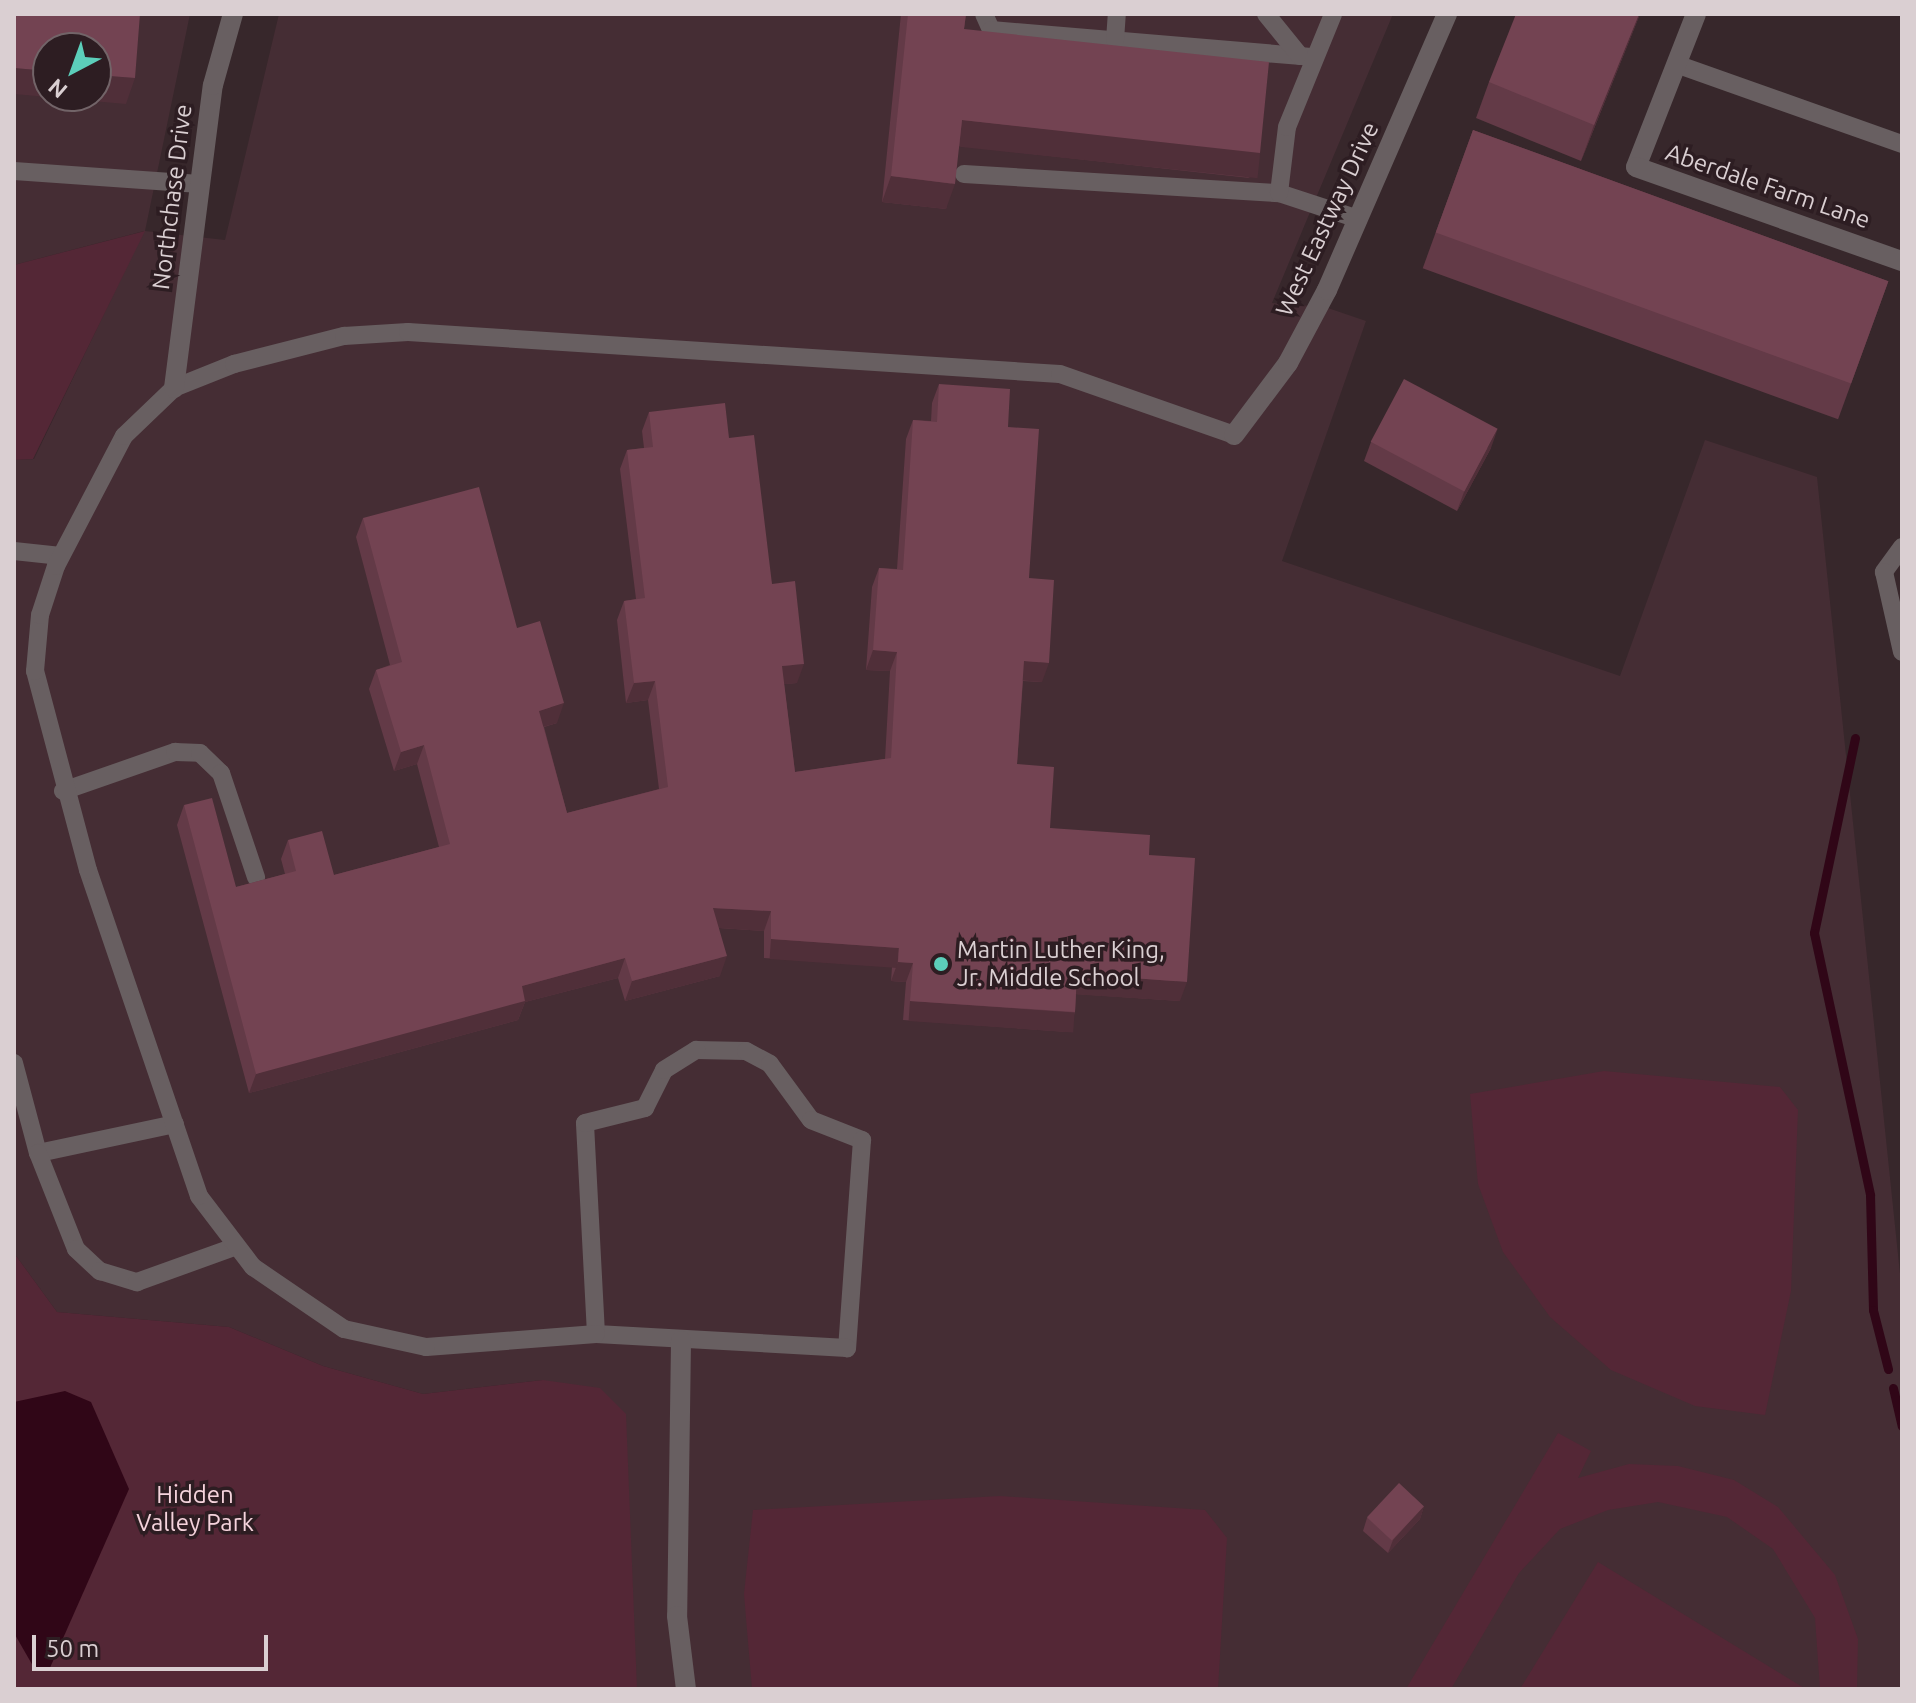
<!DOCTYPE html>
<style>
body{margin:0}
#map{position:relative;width:1916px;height:1703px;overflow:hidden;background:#37272b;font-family:Ubuntu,sans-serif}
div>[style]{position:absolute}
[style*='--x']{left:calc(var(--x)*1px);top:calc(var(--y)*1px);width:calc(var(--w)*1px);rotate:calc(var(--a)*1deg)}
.built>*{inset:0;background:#452d34}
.green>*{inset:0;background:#542736}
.water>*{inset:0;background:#300617}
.stream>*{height:9px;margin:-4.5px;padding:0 4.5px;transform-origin:4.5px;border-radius:4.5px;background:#300617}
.service>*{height:18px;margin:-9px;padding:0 9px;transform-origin:9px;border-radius:9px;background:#685f61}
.minor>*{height:20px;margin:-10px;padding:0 10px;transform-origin:10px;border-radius:10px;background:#685f61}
.wall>*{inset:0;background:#633a47;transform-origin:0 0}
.shaded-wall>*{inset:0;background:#502f39;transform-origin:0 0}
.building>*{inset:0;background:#734352;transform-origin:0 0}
.dots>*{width:22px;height:22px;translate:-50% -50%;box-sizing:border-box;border:4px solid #2d1d22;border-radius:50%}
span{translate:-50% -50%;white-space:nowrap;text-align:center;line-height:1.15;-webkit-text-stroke:7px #2d1d22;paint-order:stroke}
.street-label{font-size:24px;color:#dacfd2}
.poi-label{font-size:24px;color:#dacfd2}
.left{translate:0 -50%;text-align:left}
.park-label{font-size:24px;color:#f5d3dc}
.frame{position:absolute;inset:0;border:16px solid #dacfd2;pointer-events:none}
.north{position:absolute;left:32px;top:32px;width:80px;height:80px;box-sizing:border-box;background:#2d1d22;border:2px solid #726468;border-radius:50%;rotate:221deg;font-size:22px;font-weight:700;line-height:32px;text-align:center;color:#dacfd2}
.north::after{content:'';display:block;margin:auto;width:28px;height:36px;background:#5cceba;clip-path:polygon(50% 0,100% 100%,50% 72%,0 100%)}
.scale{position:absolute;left:32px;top:1635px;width:236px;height:36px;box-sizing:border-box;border:4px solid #dacfd2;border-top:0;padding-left:10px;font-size:24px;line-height:28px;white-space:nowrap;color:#dacfd2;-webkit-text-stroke:6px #2d1d22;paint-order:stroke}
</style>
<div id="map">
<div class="built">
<div style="clip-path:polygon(evenodd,14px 14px,190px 14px,145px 231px,225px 240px,279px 14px,1393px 14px,1272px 303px,1325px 307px,1366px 321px,1282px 561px,1620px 676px,1705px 440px,1817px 477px,1902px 1293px,1902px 1689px,637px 1689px,543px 1380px,423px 1394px,323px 1366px,229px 1327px,57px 1312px,14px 1253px,14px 460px,34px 459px,144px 231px,14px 265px,14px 14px,48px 48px,96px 48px,96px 96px,48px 96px,48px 48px)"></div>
</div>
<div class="green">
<div style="clip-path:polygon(145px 231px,33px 459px,14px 460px,14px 265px)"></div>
<div style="clip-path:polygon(1604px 1071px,1780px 1087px,1798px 1110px,1791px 1291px,1765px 1415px,1695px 1406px,1611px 1370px,1550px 1317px,1503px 1252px,1478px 1184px,1470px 1094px)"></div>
<div style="clip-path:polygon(14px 1253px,57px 1312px,229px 1327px,323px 1366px,423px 1394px,543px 1380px,600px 1388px,626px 1414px,637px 1689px,14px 1689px)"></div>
<div style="clip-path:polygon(1558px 1433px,1591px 1451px,1578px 1478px,1629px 1464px,1678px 1466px,1734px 1480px,1778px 1507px,1835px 1575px,1858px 1639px,1857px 1689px,1820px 1689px,1815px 1618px,1773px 1549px,1727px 1517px,1658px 1502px,1608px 1510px,1560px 1529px,1519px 1573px,1451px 1689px,1406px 1689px)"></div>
<div style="clip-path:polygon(1000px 1496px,1205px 1510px,1227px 1538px,1218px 1689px,752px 1689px,744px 1594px,753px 1510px)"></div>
<div style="clip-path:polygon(1598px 1562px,1804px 1688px,1803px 1689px,1520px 1689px)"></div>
</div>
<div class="water">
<div style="clip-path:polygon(65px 1391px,91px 1402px,129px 1489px,49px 1670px,33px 1666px,14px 1633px,14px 1402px)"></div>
</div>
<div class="stream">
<div style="--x:1855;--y:738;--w:199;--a:101.9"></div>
<div style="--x:1814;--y:933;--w:268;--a:77.9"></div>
<div style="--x:1870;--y:1195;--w:115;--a:88.5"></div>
<div style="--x:1873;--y:1310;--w:61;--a:75.7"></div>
<div style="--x:1893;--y:1388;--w:39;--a:77"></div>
</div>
<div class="service">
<div style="--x:984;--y:14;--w:17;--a:66"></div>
<div style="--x:991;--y:30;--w:324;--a:4.8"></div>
<div style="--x:1266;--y:14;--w:54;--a:51"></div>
<div style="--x:1115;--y:40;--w:26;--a:-86"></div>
<div style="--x:1676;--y:64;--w:240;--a:19.5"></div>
<div style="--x:14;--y:171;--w:186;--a:4"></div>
<div style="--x:964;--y:174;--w:316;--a:3.5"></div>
<div style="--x:1279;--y:193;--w:83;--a:18.2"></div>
<div style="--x:1279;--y:193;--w:66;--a:-83.1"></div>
<div style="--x:1287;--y:127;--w:122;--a:-67.8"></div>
<div style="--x:1902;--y:547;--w:31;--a:126"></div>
<div style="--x:1884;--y:572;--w:82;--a:77.3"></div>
<div style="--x:14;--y:551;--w:47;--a:6.1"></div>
<div style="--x:63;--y:791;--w:119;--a:-19.2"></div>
<div style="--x:175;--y:752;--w:25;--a:2"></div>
<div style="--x:200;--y:753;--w:29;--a:44"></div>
<div style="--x:221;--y:773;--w:110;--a:71.4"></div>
<div style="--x:696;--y:1050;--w:50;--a:1.1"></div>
<div style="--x:746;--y:1051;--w:27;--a:28"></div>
<div style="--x:770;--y:1064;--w:69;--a:53.8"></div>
<div style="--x:811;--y:1120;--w:55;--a:21.4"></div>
<div style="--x:862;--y:1140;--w:209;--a:94.1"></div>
<div style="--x:847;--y:1348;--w:251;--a:-176.8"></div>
<div style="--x:596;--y:1334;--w:211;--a:-93"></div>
<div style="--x:585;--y:1123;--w:62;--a:-14"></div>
<div style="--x:645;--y:1108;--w:42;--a:-63.4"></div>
<div style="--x:664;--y:1070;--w:38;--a:-32"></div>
<div style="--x:14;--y:1063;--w:93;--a:75.1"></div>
<div style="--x:175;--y:1124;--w:140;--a:168"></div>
<div style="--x:38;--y:1153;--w:103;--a:68.4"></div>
<div style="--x:76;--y:1249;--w:33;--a:43"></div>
<div style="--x:100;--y:1271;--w:39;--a:17"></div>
<div style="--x:137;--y:1282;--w:103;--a:-19.8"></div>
<div style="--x:596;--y:1334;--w:170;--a:175.6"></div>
<div style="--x:426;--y:1347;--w:84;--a:-167.6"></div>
<div style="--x:344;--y:1329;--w:110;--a:-145.7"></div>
<div style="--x:253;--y:1267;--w:89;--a:-127.3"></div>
<div style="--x:199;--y:1196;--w:344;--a:-108.8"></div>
<div style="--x:88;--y:870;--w:206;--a:-104.9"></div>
<div style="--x:35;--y:671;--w:56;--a:-84.9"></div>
<div style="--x:40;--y:615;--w:52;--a:-71.9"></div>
<div style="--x:56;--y:566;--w:147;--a:-62.4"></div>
<div style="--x:124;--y:436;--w:69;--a:-43.8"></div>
<div style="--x:174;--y:388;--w:65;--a:-21.8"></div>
<div style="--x:234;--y:364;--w:114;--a:-14.3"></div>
<div style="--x:344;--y:336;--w:64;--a:-3.6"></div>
<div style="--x:408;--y:332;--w:653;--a:3.69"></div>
<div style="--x:1060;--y:374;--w:184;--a:19.3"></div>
</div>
<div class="minor">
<div style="--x:1696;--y:14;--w:164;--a:111.4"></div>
<div style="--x:1636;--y:167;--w:282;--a:19.5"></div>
<div style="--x:174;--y:388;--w:305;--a:-82.7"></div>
<div style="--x:213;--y:85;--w:74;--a:-74.3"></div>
<div style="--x:1234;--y:435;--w:90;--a:-53.1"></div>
<div style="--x:1288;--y:363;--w:83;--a:-61.9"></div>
<div style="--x:1327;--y:290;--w:301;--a:-66.5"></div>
<div style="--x:681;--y:1341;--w:275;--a:90.8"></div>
<div style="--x:677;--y:1616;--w:74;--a:83"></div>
</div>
<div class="wall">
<div style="clip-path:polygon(901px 14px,966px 14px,964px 29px,1250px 178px,959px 146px,946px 209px,882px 202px)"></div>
<div style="clip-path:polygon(1640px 14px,1581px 161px,1476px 118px,1489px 82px)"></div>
<div style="left:1473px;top:130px;width:442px;height:147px;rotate:20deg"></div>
<div style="clip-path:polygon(939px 384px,1008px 427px,1042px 682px,1023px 681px,1017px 764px,1050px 828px,1149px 855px,1180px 1001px,1076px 994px,1075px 1012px,1068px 1032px,903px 1020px,906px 982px,891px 981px,892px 967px,764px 958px,764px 931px,719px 928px,720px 976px,625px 1001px,618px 978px,525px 1002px,518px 1020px,249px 1093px,177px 825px,184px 805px,236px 887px,285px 874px,281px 859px,288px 840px,334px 875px,439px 847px,417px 764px,394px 771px,369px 689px,376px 670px,390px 665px,356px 537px,363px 518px,517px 628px,557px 723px,544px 727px,567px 813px,659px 789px,648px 700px,626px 703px,617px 620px,624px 601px,636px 599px,620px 469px,627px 450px,644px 448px,642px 431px,649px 412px,729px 438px,772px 584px,797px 683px,784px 684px,795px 772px,885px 759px,890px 671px,866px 670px,872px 587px,879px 568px,897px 569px,906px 439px,913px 420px,931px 421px,932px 403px)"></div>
<div style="clip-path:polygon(1371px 442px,1491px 448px,1457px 511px,1364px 461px)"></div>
<div style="clip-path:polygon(1424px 1506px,1420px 1519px,1388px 1553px,1363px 1531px,1367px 1518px)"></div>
</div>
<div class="shaded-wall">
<div style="clip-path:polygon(1639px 14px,1640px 14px,1581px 161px,1594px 125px)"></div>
<div style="clip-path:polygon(14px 68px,48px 71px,48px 96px,96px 96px,96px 75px,135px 78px,126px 104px,14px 94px)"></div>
<div style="left:962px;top:120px;width:300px;height:27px;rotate:6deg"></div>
<div style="clip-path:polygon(891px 176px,955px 184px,946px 209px,882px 202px)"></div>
<div style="clip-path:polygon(1498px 428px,1491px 448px,1457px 511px,1464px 492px)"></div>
<div style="clip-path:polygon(873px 650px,897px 652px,890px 671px,866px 670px)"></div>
<div style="clip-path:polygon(1024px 661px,1049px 663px,1042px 682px,1017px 680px)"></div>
<div style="clip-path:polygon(804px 664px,797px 683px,775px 685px,782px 666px)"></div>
<div style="clip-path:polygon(655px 681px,648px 700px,626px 703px,634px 683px)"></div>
<div style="clip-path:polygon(564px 703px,557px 723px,532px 730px,539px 711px)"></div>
<div style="clip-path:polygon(424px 745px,417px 764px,394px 771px,401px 752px)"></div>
<div style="clip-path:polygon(713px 908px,771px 911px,764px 931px,706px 927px)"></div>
<div style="left:771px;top:939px;width:128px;height:20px;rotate:4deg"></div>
<div style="clip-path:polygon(727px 956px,720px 976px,625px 1001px,632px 981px)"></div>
<div style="clip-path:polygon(625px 958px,618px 978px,525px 1002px,518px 1020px,249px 1093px,256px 1074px,522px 986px)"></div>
<div style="clip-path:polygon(898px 962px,913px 963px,906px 982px,891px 981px)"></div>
<div style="clip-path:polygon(1077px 974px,1187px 982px,1180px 1001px,1070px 994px)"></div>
<div style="left:910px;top:1001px;width:165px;height:20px;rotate:4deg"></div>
<div style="clip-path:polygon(1424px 1506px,1420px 1519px,1388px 1553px,1393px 1540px)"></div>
</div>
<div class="building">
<div style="clip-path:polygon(14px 14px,140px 14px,135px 78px,96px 75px,96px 48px,48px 48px,48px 71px,14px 68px)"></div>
<div style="clip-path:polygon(908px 14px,966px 14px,964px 29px,1269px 62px,1260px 153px,962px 120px,955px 184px,891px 176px)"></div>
<div style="clip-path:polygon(1516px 14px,1639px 14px,1594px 125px,1489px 82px)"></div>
<div style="left:1473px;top:130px;width:442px;height:109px;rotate:20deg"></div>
<div style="left:1404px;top:379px;width:106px;height:71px;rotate:28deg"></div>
<div style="clip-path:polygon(939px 384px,1010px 389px,1008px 427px,1039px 429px,1029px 578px,1054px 580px,1049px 663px,1024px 661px,1017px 764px,1054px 767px,1050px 828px,1150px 835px,1149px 855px,1195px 858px,1187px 982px,1077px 974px,1075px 1012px,910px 1001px,913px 963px,898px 962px,899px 948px,771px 939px,771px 911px,713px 908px,727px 956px,632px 981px,625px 958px,522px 986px,525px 1001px,256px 1074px,184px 805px,212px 798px,236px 887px,296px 871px,288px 840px,322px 831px,334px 875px,450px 844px,424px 745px,401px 752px,376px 670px,402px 662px,363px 518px,479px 487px,517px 628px,540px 621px,564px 703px,539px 711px,567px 813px,668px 787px,655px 681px,634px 683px,624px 601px,645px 598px,627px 450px,653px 447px,649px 412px,725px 403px,729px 438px,754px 435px,772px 584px,795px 581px,804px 664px,782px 666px,795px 772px,891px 758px,897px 652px,873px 650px,879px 568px,903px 570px,913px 420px,937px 422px)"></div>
<div style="left:1399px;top:1483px;width:34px;height:47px;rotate:43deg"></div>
</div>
<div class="dots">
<div style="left:941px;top:964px;background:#5cceba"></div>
</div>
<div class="street-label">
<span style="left:1768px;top:186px;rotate:19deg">Aberdale Farm Lane</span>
<span style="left:172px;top:197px;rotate:-83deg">Northchase Drive</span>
<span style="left:1327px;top:219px;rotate:-65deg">West Eastway Drive</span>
</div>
<div class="poi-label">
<span class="left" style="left:957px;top:964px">Martin Luther King,<br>Jr. Middle School</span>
</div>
<div class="park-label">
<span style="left:195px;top:1509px">Hidden<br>Valley Park</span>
</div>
<div class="frame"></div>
<div class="north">N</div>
<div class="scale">50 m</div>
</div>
